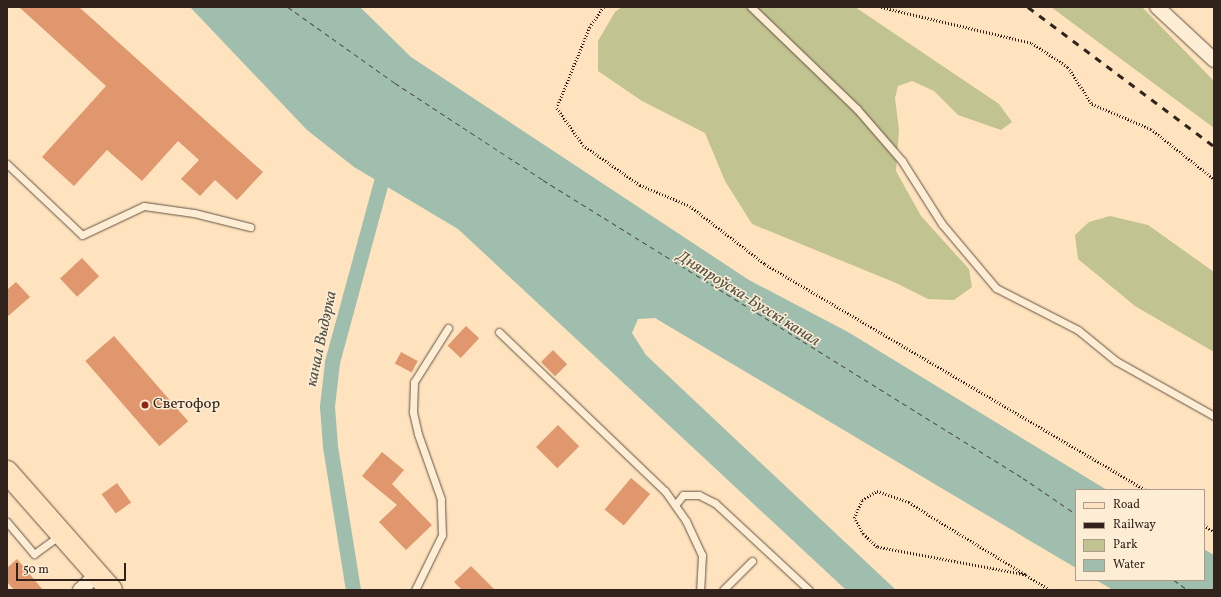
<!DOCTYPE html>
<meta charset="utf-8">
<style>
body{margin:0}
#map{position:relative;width:1221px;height:597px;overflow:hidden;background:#fee3be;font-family:Vollkorn,serif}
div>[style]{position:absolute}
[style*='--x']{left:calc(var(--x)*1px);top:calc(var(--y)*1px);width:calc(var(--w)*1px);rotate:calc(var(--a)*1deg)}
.green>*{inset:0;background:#c1c390}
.water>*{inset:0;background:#a0beae}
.canal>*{height:15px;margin:-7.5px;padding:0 7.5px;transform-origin:7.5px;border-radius:7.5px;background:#a0beae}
.ferry>*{height:1px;margin-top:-0.5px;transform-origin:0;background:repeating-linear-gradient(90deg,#525247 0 5px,transparent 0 9px)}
.building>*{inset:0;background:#e1976e;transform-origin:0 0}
.path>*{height:2.5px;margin-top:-1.25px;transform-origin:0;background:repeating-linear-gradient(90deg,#31231b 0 1px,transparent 0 3px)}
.roads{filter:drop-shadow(0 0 1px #645344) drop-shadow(0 0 1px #645344)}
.service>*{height:7px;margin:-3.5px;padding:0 3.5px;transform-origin:3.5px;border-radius:3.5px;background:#feedd5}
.minor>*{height:14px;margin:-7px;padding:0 7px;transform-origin:7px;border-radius:7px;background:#feedd5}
.primary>*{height:22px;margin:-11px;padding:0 11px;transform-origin:11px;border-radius:11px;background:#fee3be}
.rail>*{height:3px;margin-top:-1.5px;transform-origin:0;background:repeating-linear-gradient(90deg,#31231b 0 7px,transparent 0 14px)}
.dots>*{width:11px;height:11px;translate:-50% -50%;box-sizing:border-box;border:2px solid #feedd5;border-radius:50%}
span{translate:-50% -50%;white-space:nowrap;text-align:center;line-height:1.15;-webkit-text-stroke:3px #feedd5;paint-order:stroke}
.poi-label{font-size:15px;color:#31231b}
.left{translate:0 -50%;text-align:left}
.water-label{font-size:16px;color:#525247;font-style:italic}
.frame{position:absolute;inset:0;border:8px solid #31231b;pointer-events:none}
.legend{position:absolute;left:1075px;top:489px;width:130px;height:92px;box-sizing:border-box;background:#feedd5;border:1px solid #ac9c8b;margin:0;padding:5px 7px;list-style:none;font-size:12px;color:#31231b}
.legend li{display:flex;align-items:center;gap:8px;height:20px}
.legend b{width:20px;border:1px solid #ac9c8b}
.scale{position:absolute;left:16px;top:563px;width:110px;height:18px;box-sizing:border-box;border:2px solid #31231b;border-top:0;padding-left:5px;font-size:12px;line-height:14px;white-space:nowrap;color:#31231b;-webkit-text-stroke:3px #feedd5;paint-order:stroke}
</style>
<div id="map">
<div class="green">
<div style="clip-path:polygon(622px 7px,855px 7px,999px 104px,1012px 122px,1001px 130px,958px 115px,934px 91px,912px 81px,898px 86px,895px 98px,899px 130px,896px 171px,921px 216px,969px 269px,972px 287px,954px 300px,928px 299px,896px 283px,752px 224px,725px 181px,705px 133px,642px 101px,598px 71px,598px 41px,615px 12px)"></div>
<div style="clip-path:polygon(1051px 7px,1142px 7px,1214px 81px,1214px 128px)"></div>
<div style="clip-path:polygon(1110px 216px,1148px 225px,1214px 272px,1214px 352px,1135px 306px,1078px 259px,1075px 235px,1089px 222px)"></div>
</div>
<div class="water">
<div style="clip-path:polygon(190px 7px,360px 7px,411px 57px,749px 280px,848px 332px,1107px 490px,1076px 490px,1076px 568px,665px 324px,655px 318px,638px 319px,632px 333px,646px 355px,896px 590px,846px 590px,458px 229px,354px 167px,307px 130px)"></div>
<div style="clip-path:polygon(1204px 549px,1214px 555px,1214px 590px,1113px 590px,1096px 580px,1204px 580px)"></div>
</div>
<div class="canal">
<div style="--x:353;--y:590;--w:146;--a:-99.1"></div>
<div style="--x:330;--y:446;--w:40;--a:-94.3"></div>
<div style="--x:327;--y:406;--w:44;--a:-83.5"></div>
<div style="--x:332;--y:362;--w:206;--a:-74.8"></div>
</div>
<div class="ferry">
<div style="--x:288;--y:7;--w:131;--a:35.4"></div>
<div style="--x:395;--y:83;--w:177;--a:33.2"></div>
<div style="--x:543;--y:180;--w:565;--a:31.83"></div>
<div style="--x:1023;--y:478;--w:64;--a:34.2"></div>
<div style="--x:1174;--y:580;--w:17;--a:36"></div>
</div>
<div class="building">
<div style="clip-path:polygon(19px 7px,79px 7px,263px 172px,237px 200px,215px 180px,200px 196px,181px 179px,199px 160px,178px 141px,142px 181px,107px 150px,74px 186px,42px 157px,106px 86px)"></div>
<div style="left:82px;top:258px;width:25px;height:30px;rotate:47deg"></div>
<div style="clip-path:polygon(16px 282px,30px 297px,7px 317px,7px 290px)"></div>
<div style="left:466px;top:326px;width:18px;height:27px;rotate:43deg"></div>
<div style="left:114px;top:336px;width:113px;height:38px;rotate:49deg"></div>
<div style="left:553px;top:350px;width:20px;height:17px;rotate:45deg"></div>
<div style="left:401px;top:352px;width:19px;height:13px;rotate:28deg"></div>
<div style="left:558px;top:425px;width:30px;height:31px;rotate:45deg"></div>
<div style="clip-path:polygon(382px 452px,404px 470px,392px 484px,432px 525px,406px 550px,379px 522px,397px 505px,362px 476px)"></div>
<div style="left:631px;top:478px;width:25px;height:41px;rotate:40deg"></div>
<div style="left:117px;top:483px;width:24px;height:19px;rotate:54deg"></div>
<div style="clip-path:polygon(17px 559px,43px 590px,14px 590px,7px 582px,7px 568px)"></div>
<div style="clip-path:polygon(471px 566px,495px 590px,462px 590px,454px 582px)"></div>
</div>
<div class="path">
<div style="--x:604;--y:7;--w:24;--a:125"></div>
<div style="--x:590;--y:27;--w:87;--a:112.2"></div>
<div style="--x:557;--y:108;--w:45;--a:54.9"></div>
<div style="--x:583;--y:145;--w:70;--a:35.1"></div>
<div style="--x:640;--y:185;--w:54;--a:22.8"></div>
<div style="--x:690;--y:206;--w:95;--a:37.7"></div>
<div style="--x:765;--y:264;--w:442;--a:30.7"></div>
<div style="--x:881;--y:7;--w:155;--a:13.4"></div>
<div style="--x:1032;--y:43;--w:43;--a:33.7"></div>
<div style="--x:1068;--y:67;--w:44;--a:57"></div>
<div style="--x:1092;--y:104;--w:64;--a:23"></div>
<div style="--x:1151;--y:129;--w:80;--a:38.4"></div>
<div style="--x:1204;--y:525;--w:12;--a:35"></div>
<div style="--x:1026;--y:575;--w:152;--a:-169.4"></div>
<div style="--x:877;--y:547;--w:19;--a:-137"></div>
<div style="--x:863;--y:534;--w:18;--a:-119"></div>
<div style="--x:854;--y:518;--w:20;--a:-66"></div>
<div style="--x:862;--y:500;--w:17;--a:-31"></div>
<div style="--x:877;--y:491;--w:34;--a:19"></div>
<div style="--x:909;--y:502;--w:33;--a:33"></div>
<div style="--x:937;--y:520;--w:105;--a:31.7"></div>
<div style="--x:1026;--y:575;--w:28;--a:32"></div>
</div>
<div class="roads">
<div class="service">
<div style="--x:751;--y:7;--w:147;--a:43.9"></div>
<div style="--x:857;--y:109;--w:69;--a:49.1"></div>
<div style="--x:902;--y:161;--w:75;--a:57.6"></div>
<div style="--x:942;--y:224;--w:84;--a:49.8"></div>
<div style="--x:996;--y:288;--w:92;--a:27.1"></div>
<div style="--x:1078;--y:330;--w:49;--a:39.2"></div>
<div style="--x:1116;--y:361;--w:112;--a:29.3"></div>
<div style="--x:7;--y:164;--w:103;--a:43.4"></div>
<div style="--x:82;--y:235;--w:68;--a:-25.1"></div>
<div style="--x:144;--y:206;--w:50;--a:8"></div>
<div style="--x:194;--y:213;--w:58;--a:14"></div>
<div style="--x:499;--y:332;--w:230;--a:43.8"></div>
<div style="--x:665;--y:491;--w:37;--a:55"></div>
<div style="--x:686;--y:521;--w:38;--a:65"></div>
<div style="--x:702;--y:555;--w:35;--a:93"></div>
<div style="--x:675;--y:505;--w:13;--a:-51"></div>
<div style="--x:683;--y:495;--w:16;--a:0"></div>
<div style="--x:699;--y:495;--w:18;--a:27"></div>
<div style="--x:715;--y:503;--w:128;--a:42.8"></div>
<div style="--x:7;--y:522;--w:42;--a:49.8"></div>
<div style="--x:34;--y:554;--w:31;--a:-36"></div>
<div style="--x:415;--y:590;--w:61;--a:-63.9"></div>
<div style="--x:442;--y:535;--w:36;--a:-92"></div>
<div style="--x:441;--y:499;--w:69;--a:-109.5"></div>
<div style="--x:418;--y:434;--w:23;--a:-103"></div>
<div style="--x:413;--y:412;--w:30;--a:-88"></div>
<div style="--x:414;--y:382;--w:64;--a:-57.8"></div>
<div style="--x:723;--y:590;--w:41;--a:-45"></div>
</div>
<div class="minor">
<div style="--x:1157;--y:7;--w:78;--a:42.9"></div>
<div style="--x:80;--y:590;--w:24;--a:-42"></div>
</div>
<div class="primary">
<div style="--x:7;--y:472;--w:157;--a:48.6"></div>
</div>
</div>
<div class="rail">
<div style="--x:1028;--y:7;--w:232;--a:36.8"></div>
</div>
<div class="dots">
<div style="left:145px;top:405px;background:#8f2418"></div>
</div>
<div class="poi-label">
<span class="left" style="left:153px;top:405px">Светофор</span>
</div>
<div class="water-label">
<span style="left:748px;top:299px;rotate:32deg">Дняпроўска-Бугскі канал</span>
<span style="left:322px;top:339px;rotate:-78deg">канал Выдэрка</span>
</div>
<div class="frame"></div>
<ul class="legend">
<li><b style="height:5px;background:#fee3be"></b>Road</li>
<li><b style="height:5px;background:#31231b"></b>Railway</li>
<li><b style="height:11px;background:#c1c390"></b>Park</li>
<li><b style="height:11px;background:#a0beae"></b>Water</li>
</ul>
<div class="scale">50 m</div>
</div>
